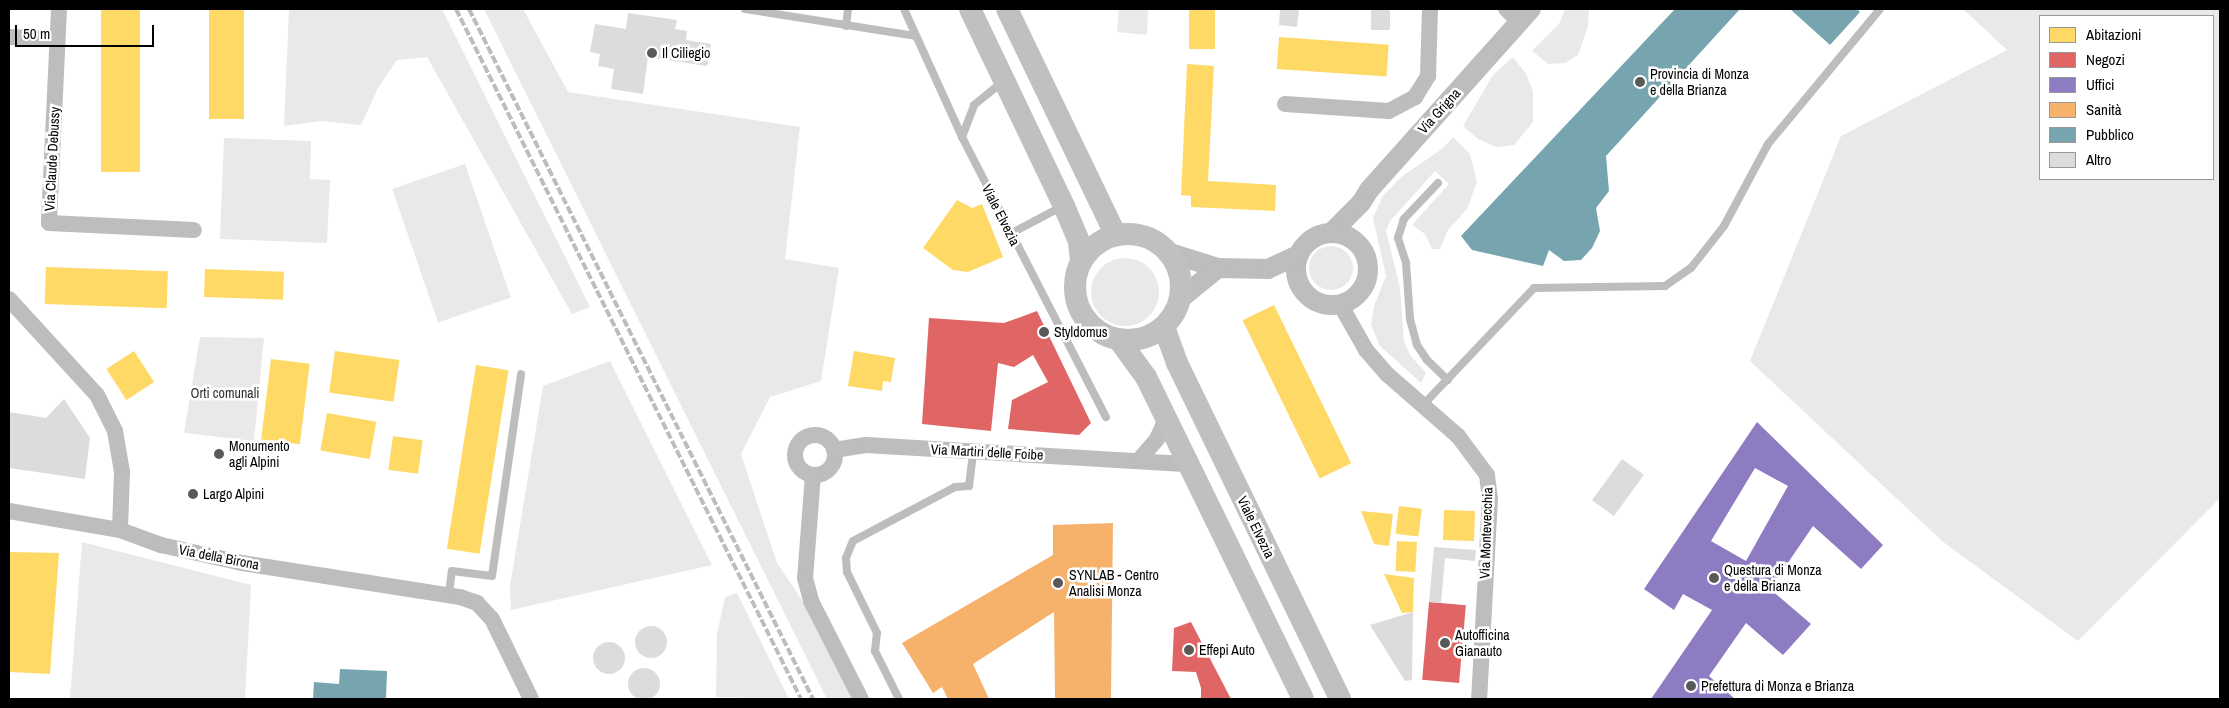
<!DOCTYPE html>
<meta charset="utf-8">
<style>
body{margin:0}
#map{position:relative;width:2229px;height:708px;overflow:hidden;background:#fff;font-family:"Archivo Narrow",sans-serif}
div>[style]{position:absolute}
[style*='--x']{left:calc(var(--x)*1px);top:calc(var(--y)*1px);width:calc(var(--w)*1px);rotate:calc(var(--a)*1deg)}
.green>*{inset:0;background:#e9e9e9;transform-origin:0 0}
.round{border-radius:50%}
.homes>*{inset:0;background:#ffd966;transform-origin:0 0}
.shops>*{inset:0;background:#e06666;transform-origin:0 0}
.offices>*{inset:0;background:#8e7cc3}
.health>*{inset:0;background:#f6b26b}
.public>*{inset:0;background:#76a5af}
.building>*{inset:0;background:#dcdcdc;transform-origin:0 0}
.service>*{height:8px;margin:-4px;padding:0 4px;transform-origin:4px;border-radius:4px;background:#bdbdbd}
.minor>*{height:16px;margin:-8px;padding:0 8px;transform-origin:8px;border-radius:8px;background:#bdbdbd}
.minor>.ring{margin:-8px;padding:0;box-sizing:content-box;background:none;border:16px solid #bdbdbd;border-radius:50%}
.tertiary>*{height:20px;margin:-10px;padding:0 10px;transform-origin:10px;border-radius:10px;background:#bdbdbd}
.tertiary>.ring{margin:-10px;padding:0;box-sizing:content-box;background:none;border:20px solid #bdbdbd;border-radius:50%}
.secondary>*{height:22px;margin:-11px;padding:0 11px;transform-origin:11px;border-radius:11px;background:#c0c0c0}
.secondary>.ring{margin:-11px;padding:0;box-sizing:content-box;background:none;border:22px solid #c0c0c0;border-radius:50%}
.rail>*{height:4px;margin-top:-2px;transform-origin:0;background:repeating-linear-gradient(90deg,#bdbdbd 0 8px,transparent 0 10.5px)}
.dots>*{width:14px;height:14px;translate:-50% -50%;box-sizing:border-box;border:2px solid #fff;border-radius:50%}
span{translate:-50% -50%;white-space:nowrap;text-align:center;line-height:1.15;-webkit-text-stroke:5px #fff;paint-order:stroke}
.poi-label{font-size:14px;color:#000}
.left{translate:0 -50%;text-align:left}
.street-label{font-size:14px;color:#000}
.park-label{font-size:14px;color:#2e2e2e}
.frame{position:absolute;inset:0;border:10px solid #000;pointer-events:none}
.legend{position:absolute;left:2039px;top:15px;width:175px;height:165px;box-sizing:border-box;background:#fff;border:1px solid #999;margin:0;padding:6px 9px;list-style:none;font-size:15px;color:#000}
.legend li{display:flex;align-items:center;gap:10px;height:25px}
.legend b{width:25px;border:1px solid #999}
.scale{position:absolute;left:15px;top:25px;width:139px;height:22px;box-sizing:border-box;border:2px solid #000;border-top:0;padding-left:6px;font-size:15px;line-height:18px;white-space:nowrap;color:#000;-webkit-text-stroke:4px #fff;paint-order:stroke}
</style>
<div id="map">
<div class="green">
<div style="clip-path:polygon(289px 9px,442px 9px,590px 307px,572px 314px,427px 57px,397px 60px,378px 88px,361px 125px,321px 121px,284px 126px)"></div>
<div style="clip-path:polygon(484px 9px,523px 9px,568px 92px,800px 127px,785px 259px,839px 268px,821px 381px,770px 397px,741px 454px,777px 563px,802px 600px,852px 699px,827px 699px)"></div>
<div style="clip-path:polygon(1119px 9px,1148px 9px,1147px 35px,1117px 32px)"></div>
<div style="clip-path:polygon(1565px 9px,1589px 9px,1588px 26px,1578px 55px,1565px 63px,1548px 64px,1532px 51px,1559px 24px)"></div>
<div style="clip-path:polygon(evenodd,1963px 9px,2220px 9px,2220px 498px,2078px 641px,1942px 541px,1750px 361px,1841px 136px,2007px 50px,1963px 9px,2040px 16px,2213px 16px,2213px 179px,2040px 179px,2040px 16px)"></div>
<div style="clip-path:polygon(1513px 57px,1526px 74px,1533px 91px,1533px 122px,1514px 145px,1496px 147px,1478px 139px,1463px 126px,1493px 75px)"></div>
<div style="clip-path:polygon(1453px 137px,1470px 154px,1477px 182px,1467px 209px,1448px 230px,1440px 249px,1432px 249px,1425px 234px,1412px 225px,1449px 184px,1435px 171px,1390px 221px,1386px 231px,1400px 288px,1404px 342px,1410px 355px,1426px 373px,1421px 383px,1380px 346px,1371px 325px,1374px 306px,1386px 276px,1373px 218px,1383px 196px,1401px 177px,1442px 149px)"></div>
<div style="clip-path:polygon(224px 138px,311px 141px,310px 179px,330px 180px,327px 243px,220px 239px)"></div>
<div style="left:465px;top:164px;width:141px;height:77px;rotate:71deg"></div>
<div class="round" style="left:1309px;top:246px;width:44px;height:44px"></div>
<div class="round" style="left:1091px;top:258px;width:68px;height:68px"></div>
<div style="clip-path:polygon(200px 337px,264px 338px,254px 441px,184px 433px)"></div>
<div style="clip-path:polygon(610px 361px,712px 565px,511px 610px,510px 586px,543px 386px)"></div>
<div style="clip-path:polygon(82px 542px,251px 585px,245px 699px,70px 699px)"></div>
<div style="clip-path:polygon(737px 593px,789px 699px,716px 697px,717px 634px,725px 597px)"></div>
</div>
<div class="homes">
<div style="left:101px;top:9px;width:39px;height:163px"></div>
<div style="left:209px;top:9px;width:35px;height:110px"></div>
<div style="left:1189px;top:9px;width:26px;height:40px"></div>
<div style="left:1279px;top:37px;width:110px;height:32px;rotate:4deg"></div>
<div style="clip-path:polygon(1187px 64px,1214px 66px,1208px 181px,1276px 185px,1275px 211px,1191px 207px,1191px 196px,1181px 195px)"></div>
<div style="clip-path:polygon(957px 200px,972px 208px,982px 204px,1003px 257px,968px 272px,953px 270px,923px 248px)"></div>
<div style="left:46px;top:267px;width:122px;height:37px;rotate:2deg"></div>
<div style="left:205px;top:269px;width:79px;height:28px;rotate:2deg"></div>
<div style="left:1274px;top:305px;width:176px;height:35px;rotate:64deg"></div>
<div style="left:134px;top:351px;width:37px;height:33px;rotate:57deg"></div>
<div style="left:335px;top:351px;width:65px;height:42px;rotate:8deg"></div>
<div style="clip-path:polygon(854px 351px,895px 358px,891px 382px,883px 381px,882px 391px,848px 386px)"></div>
<div style="left:271px;top:359px;width:39px;height:81px;rotate:7deg"></div>
<div style="left:476px;top:365px;width:33px;height:186px;rotate:9deg"></div>
<div style="left:327px;top:413px;width:50px;height:38px;rotate:10deg"></div>
<div style="left:393px;top:436px;width:30px;height:34px;rotate:8deg"></div>
<div style="left:1399px;top:506px;width:23px;height:28px;rotate:7deg"></div>
<div style="left:1444px;top:510px;width:31px;height:30px;rotate:2deg"></div>
<div style="clip-path:polygon(1361px 511px,1393px 514px,1389px 546px,1374px 544px)"></div>
<div style="left:1397px;top:541px;width:20px;height:30px;rotate:3deg"></div>
<div style="clip-path:polygon(9px 552px,59px 553px,50px 674px,9px 672px)"></div>
<div style="clip-path:polygon(1384px 574px,1414px 578px,1413px 612px,1402px 613px)"></div>
</div>
<div class="shops">
<div style="clip-path:polygon(1037px 311px,1091px 423px,1079px 435px,1008px 429px,1012px 400px,1048px 382px,1033px 355px,1014px 367px,998px 363px,991px 431px,922px 424px,929px 318px,1004px 323px)"></div>
<div style="left:1429px;top:602px;width:37px;height:78px;rotate:5deg"></div>
<div style="clip-path:polygon(1191px 622px,1231px 699px,1201px 699px,1201px 688px,1196px 672px,1172px 671px,1174px 628px)"></div>
</div>
<div class="offices">
<div style="clip-path:polygon(evenodd,1757px 422px,1883px 545px,1861px 569px,1813px 526px,1770px 589px,1811px 624px,1783px 655px,1746px 623px,1709px 676px,1735px 699px,1651px 699px,1712px 610px,1683px 594px,1674px 610px,1644px 589px,1757px 422px,1755px 468px,1788px 486px,1746px 561px,1711px 541px,1755px 468px)"></div>
</div>
<div class="health">
<div style="clip-path:polygon(1113px 523px,1111px 699px,1055px 699px,1054px 612px,973px 664px,989px 699px,948px 699px,942px 687px,933px 693px,902px 643px,1053px 555px,1053px 525px)"></div>
</div>
<div class="public">
<div style="clip-path:polygon(1675px 9px,1740px 9px,1606px 156px,1609px 191px,1596px 208px,1600px 231px,1592px 248px,1581px 260px,1564px 261px,1549px 250px,1543px 266px,1472px 250px,1461px 236px)"></div>
<div style="clip-path:polygon(1790px 9px,1857px 9px,1860px 12px,1830px 45px)"></div>
<div style="clip-path:polygon(340px 669px,387px 671px,386px 699px,313px 699px,314px 682px,339px 684px)"></div>
</div>
<div class="building">
<div style="clip-path:polygon(1280px 9px,1299px 9px,1297px 27px,1279px 25px)"></div>
<div style="left:1371px;top:9px;width:19px;height:21px"></div>
<div style="clip-path:polygon(628px 13px,677px 20px,675px 29px,687px 31px,686px 40px,711px 44px,707px 66px,648px 57px,643px 94px,611px 89px,614px 69px,598px 66px,600px 54px,590px 52px,595px 24px,626px 29px)"></div>
<div style="clip-path:polygon(64px 399px,90px 438px,85px 479px,9px 468px,9px 412px,46px 418px)"></div>
<div style="left:1622px;top:459px;width:27px;height:51px;rotate:36deg"></div>
<div style="clip-path:polygon(1434px 547px,1476px 550px,1475px 561px,1445px 558px,1441px 603px,1429px 602px)"></div>
<div style="clip-path:polygon(1413px 612px,1412px 680px,1405px 681px,1370px 625px)"></div>
<div class="round" style="left:635px;top:626px;width:32px;height:32px"></div>
<div class="round" style="left:593px;top:642px;width:32px;height:32px"></div>
<div class="round" style="left:628px;top:668px;width:32px;height:32px"></div>
</div>
<div class="service">
<div style="--x:745;--y:9;--w:172;--a:9"></div>
<div style="--x:904;--y:9;--w:141;--a:65.6"></div>
<div style="--x:962;--y:137;--w:315;--a:62.8"></div>
<div style="--x:846;--y:26;--w:17;--a:-83"></div>
<div style="--x:962;--y:137;--w:34;--a:-69"></div>
<div style="--x:974;--y:105;--w:36;--a:-39"></div>
<div style="--x:1438;--y:183;--w:50;--a:133.4"></div>
<div style="--x:1404;--y:219;--w:20;--a:108"></div>
<div style="--x:1398;--y:238;--w:26;--a:72"></div>
<div style="--x:1406;--y:263;--w:56;--a:85.9"></div>
<div style="--x:1410;--y:319;--w:27;--a:75"></div>
<div style="--x:1417;--y:345;--w:18;--a:56"></div>
<div style="--x:1427;--y:360;--w:29;--a:44"></div>
<div style="--x:1010;--y:234;--w:58;--a:-27.9"></div>
<div style="--x:1423;--y:405;--w:161;--a:-46.5"></div>
<div style="--x:1534;--y:288;--w:131;--a:-0.9"></div>
<div style="--x:1665;--y:286;--w:32;--a:-35"></div>
<div style="--x:1691;--y:268;--w:53;--a:-51.8"></div>
<div style="--x:1724;--y:226;--w:93;--a:-61.8"></div>
<div style="--x:1768;--y:144;--w:175;--a:-50.3"></div>
<div style="--x:449;--y:594;--w:23;--a:-83"></div>
<div style="--x:452;--y:571;--w:40;--a:7.1"></div>
<div style="--x:492;--y:576;--w:204;--a:-81.8"></div>
<div style="--x:899;--y:699;--w:54;--a:-116.6"></div>
<div style="--x:875;--y:651;--w:18;--a:-84"></div>
<div style="--x:877;--y:633;--w:68;--a:-116.2"></div>
<div style="--x:847;--y:572;--w:14;--a:-94"></div>
<div style="--x:846;--y:558;--w:18;--a:-68"></div>
<div style="--x:853;--y:541;--w:115;--a:-27.9"></div>
<div style="--x:955;--y:487;--w:14;--a:-4"></div>
<div style="--x:969;--y:486;--w:35;--a:-83"></div>
</div>
<div class="minor">
<div style="--x:59;--y:9;--w:214;--a:92.7"></div>
<div style="--x:49;--y:223;--w:145;--a:2.8"></div>
<div style="--x:1506;--y:9;--w:18;--a:43"></div>
<div style="--x:9;--y:37;--w:48;--a:2.4"></div>
<div style="--x:1285;--y:104;--w:104;--a:3.9"></div>
<div style="--x:1389;--y:111;--w:30;--a:-28"></div>
<div style="--x:1415;--y:97;--w:25;--a:-58"></div>
<div style="--x:1428;--y:76;--w:67;--a:-88.3"></div>
<div style="--x:9;--y:299;--w:130;--a:47.5"></div>
<div style="--x:97;--y:395;--w:40;--a:63.4"></div>
<div style="--x:115;--y:431;--w:42;--a:80.3"></div>
<div style="--x:122;--y:472;--w:58;--a:92"></div>
<div style="--x:1340;--y:304;--w:53;--a:60.5"></div>
<div style="--x:1366;--y:350;--w:33;--a:49"></div>
<div style="--x:1388;--y:375;--w:93;--a:41.1"></div>
<div style="--x:1458;--y:436;--w:49;--a:53.4"></div>
<div style="--x:1487;--y:475;--w:23;--a:83"></div>
<div style="--x:1490;--y:498;--w:201;--a:93.1"></div>
<div class="ring" style="left:795px;top:435px;width:24px;height:24px"></div>
<div style="--x:834;--y:450;--w:32;--a:-9"></div>
<div style="--x:866;--y:445;--w:323;--a:3.4"></div>
<div style="--x:1139;--y:460;--w:28;--a:-49"></div>
<div style="--x:1157;--y:439;--w:22;--a:-66"></div>
<div style="--x:813;--y:475;--w:103;--a:94.4"></div>
<div style="--x:805;--y:578;--w:24;--a:75"></div>
<div style="--x:811;--y:601;--w:110;--a:63"></div>
<div style="--x:9;--y:511;--w:113;--a:9.7"></div>
<div style="--x:120;--y:530;--w:44;--a:20.1"></div>
<div style="--x:161;--y:545;--w:83;--a:12.5"></div>
<div style="--x:242;--y:563;--w:221;--a:8.9"></div>
<div style="--x:460;--y:597;--w:18;--a:19"></div>
<div style="--x:477;--y:603;--w:22;--a:47"></div>
<div style="--x:492;--y:619;--w:89;--a:64"></div>
</div>
<div class="tertiary">
<div style="--x:1331;--y:233;--w:42;--a:-45"></div>
<div style="--x:1361;--y:203;--w:15;--a:-58"></div>
<div style="--x:1369;--y:190;--w:243;--a:-48.2"></div>
<div class="ring" style="left:1296px;top:233px;width:52px;height:52px"></div>
<div style="--x:1170;--y:253;--w:50;--a:17.4"></div>
<div style="--x:1218;--y:268;--w:50;--a:1.1"></div>
<div style="--x:1268;--y:269;--w:33;--a:-25"></div>
<div style="--x:1180;--y:299;--w:49;--a:-39.2"></div>
</div>
<div class="secondary">
<div style="--x:970;--y:9;--w:218;--a:64.5"></div>
<div style="--x:1064;--y:206;--w:39;--a:67"></div>
<div style="--x:1079;--y:242;--w:18;--a:84"></div>
<div style="--x:1007;--y:9;--w:251;--a:64.3"></div>
<div class="ring" style="left:1075px;top:234px;width:84px;height:84px"></div>
<div style="--x:1164;--y:327;--w:38;--a:70"></div>
<div style="--x:1177;--y:363;--w:373;--a:64.1"></div>
<div style="--x:1119;--y:340;--w:46;--a:53.9"></div>
<div style="--x:1146;--y:377;--w:358;--a:64"></div>
</div>
<div class="rail">
<div style="--x:456;--y:9;--w:771;--a:63.43"></div>
<div style="--x:469;--y:9;--w:771;--a:63.5"></div>
</div>
<div class="dots">
<div style="left:652px;top:53px;background:#595959"></div>
<div style="left:1640px;top:82px;background:#595959"></div>
<div style="left:1044px;top:332px;background:#595959"></div>
<div style="left:219px;top:454px;background:#595959"></div>
<div style="left:193px;top:494px;background:#595959"></div>
<div style="left:1714px;top:578px;background:#595959"></div>
<div style="left:1058px;top:583px;background:#595959"></div>
<div style="left:1445px;top:643px;background:#595959"></div>
<div style="left:1189px;top:650px;background:#595959"></div>
<div style="left:1691px;top:686px;background:#595959"></div>
</div>
<div class="poi-label">
<span class="left" style="left:662px;top:53px">Il Ciliegio</span>
<span class="left" style="left:1650px;top:82px">Provincia di Monza<br>e della Brianza</span>
<span class="left" style="left:1054px;top:332px">Styldomus</span>
<span class="left" style="left:229px;top:454px">Monumento<br>agli Alpini</span>
<span class="left" style="left:203px;top:494px">Largo Alpini</span>
<span class="left" style="left:1724px;top:578px">Questura di Monza<br>e della Brianza</span>
<span class="left" style="left:1069px;top:583px">SYNLAB - Centro<br>Analisi Monza</span>
<span class="left" style="left:1455px;top:643px">Autofficina<br>Gianauto</span>
<span class="left" style="left:1199px;top:650px">Effepi Auto</span>
<span class="left" style="left:1701px;top:686px">Prefettura di Monza e Brianza</span>
</div>
<div class="street-label">
<span style="left:1439px;top:111px;rotate:-48deg">Via Grigna</span>
<span style="left:52px;top:159px;rotate:-87deg">Via Claude Debussy</span>
<span style="left:1001px;top:215px;rotate:63deg">Viale Elvezia</span>
<span style="left:987px;top:452px;rotate:3deg">Via Martiri delle Foibe</span>
<span style="left:1256px;top:527px;rotate:64deg">Viale Elvezia</span>
<span style="left:1486px;top:533px;rotate:-88deg">Via Montevecchia</span>
<span style="left:219px;top:557px;rotate:11deg">Via della Birona</span>
</div>
<div class="park-label">
<span style="left:225px;top:393px">Orti comunali</span>
</div>
<div class="frame"></div>
<ul class="legend">
<li><b style="height:14px;background:#ffd966"></b>Abitazioni</li>
<li><b style="height:14px;background:#e06666"></b>Negozi</li>
<li><b style="height:14px;background:#8e7cc3"></b>Uffici</li>
<li><b style="height:14px;background:#f6b26b"></b>Sanità</li>
<li><b style="height:14px;background:#76a5af"></b>Pubblico</li>
<li><b style="height:14px;background:#dcdcdc"></b>Altro</li>
</ul>
<div class="scale">50 m</div>
</div>
